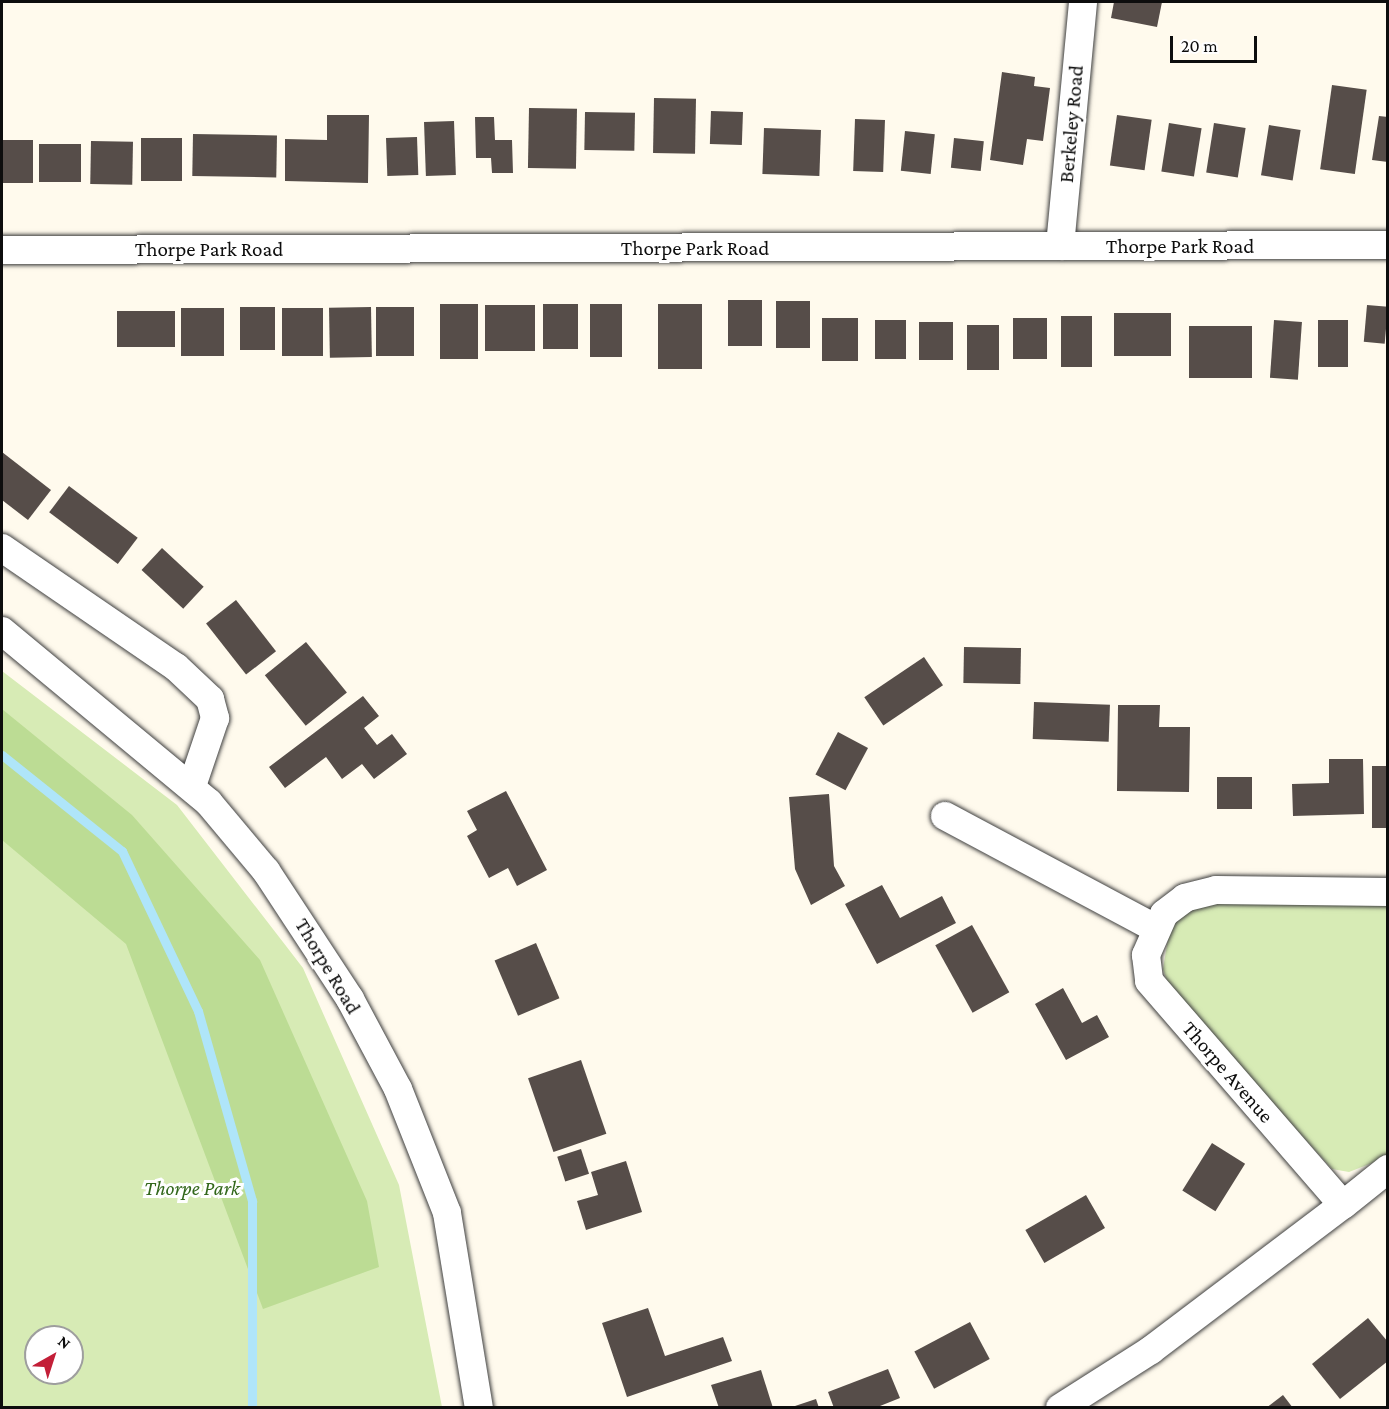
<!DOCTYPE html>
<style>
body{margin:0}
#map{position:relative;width:1389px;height:1409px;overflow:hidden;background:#fffaed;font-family:"Crimson Pro",serif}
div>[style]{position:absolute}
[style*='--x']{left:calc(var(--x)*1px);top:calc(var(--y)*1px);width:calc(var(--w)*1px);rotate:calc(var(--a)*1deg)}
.green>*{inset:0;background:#d7ebb5}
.forest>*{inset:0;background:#bcdc94}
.stream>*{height:9px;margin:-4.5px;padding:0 4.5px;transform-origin:4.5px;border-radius:4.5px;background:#afe5f9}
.building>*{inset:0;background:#564d49;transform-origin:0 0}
.roads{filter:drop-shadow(0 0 2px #404040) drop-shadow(0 0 2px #404040)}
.minor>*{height:28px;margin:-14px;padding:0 14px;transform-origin:14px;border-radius:14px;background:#fff}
span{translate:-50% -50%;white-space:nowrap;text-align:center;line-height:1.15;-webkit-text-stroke:6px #fff;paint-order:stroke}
.street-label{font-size:21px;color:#0d0d0d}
.park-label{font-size:21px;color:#32671b;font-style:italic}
.frame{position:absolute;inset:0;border:3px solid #0d0d0d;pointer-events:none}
.north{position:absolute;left:24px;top:1325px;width:60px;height:60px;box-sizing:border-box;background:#fff;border:2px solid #9e9e9e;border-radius:50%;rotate:39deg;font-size:16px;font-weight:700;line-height:24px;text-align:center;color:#0d0d0d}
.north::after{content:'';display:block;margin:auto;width:21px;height:27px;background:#c31f38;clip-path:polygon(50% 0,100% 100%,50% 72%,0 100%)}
.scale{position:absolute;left:1170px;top:36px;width:87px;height:27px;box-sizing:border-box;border:3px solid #0d0d0d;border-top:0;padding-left:8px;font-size:18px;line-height:21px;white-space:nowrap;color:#0d0d0d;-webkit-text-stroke:4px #fff;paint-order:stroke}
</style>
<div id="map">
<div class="green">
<div style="clip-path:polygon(evenodd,2px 671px,177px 805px,303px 968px,399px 1185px,442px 1407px,2px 1407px,2px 671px,36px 1337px,72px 1337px,72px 1373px,36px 1373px,36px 1337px)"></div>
<div style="clip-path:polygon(1211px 901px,1387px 904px,1387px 1154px,1380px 1160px,1349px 1172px,1332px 1169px,1170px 990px,1163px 969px,1170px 927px,1187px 909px)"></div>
</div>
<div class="forest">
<div style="clip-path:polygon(2px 709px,132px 815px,260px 960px,367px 1201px,379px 1267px,263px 1309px,126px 944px,2px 840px)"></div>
</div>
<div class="stream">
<div style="--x:2;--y:755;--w:154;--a:38.7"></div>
<div style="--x:122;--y:851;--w:177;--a:64.6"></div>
<div style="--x:198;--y:1011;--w:198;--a:74.1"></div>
<div style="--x:252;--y:1201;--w:207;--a:90"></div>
</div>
<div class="building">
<div style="clip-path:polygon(1114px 2px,1162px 2px,1157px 27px,1111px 18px)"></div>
<div style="clip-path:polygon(1002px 72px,1035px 77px,1034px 86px,1050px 88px,1043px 141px,1027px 139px,1023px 165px,990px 160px)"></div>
<div style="left:1332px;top:85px;width:35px;height:85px;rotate:8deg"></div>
<div style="left:654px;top:98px;width:42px;height:55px;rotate:1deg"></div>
<div style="left:529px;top:108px;width:48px;height:60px;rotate:1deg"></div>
<div style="left:711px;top:111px;width:32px;height:33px;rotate:2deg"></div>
<div style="left:585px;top:112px;width:50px;height:38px;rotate:1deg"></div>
<div style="clip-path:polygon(327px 115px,369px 115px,368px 183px,285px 181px,285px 139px,327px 140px)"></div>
<div style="left:1117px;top:115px;width:35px;height:51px;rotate:8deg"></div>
<div style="clip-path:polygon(1379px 116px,1388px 117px,1388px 162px,1372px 160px)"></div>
<div style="clip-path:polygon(475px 117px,494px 117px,495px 140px,512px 140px,513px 173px,492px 173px,491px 158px,476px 158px)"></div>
<div style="left:855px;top:119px;width:30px;height:52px;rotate:2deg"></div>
<div style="left:454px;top:121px;width:54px;height:30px;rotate:88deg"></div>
<div style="left:1169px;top:123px;width:33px;height:49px;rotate:9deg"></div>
<div style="left:1214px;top:123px;width:32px;height:50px;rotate:9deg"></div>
<div style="left:1269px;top:125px;width:32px;height:51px;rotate:9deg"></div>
<div style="left:764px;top:128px;width:57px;height:46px;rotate:2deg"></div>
<div style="left:905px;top:131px;width:30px;height:40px;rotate:6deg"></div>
<div style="left:193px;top:134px;width:84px;height:42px;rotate:1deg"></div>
<div style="left:417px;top:137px;width:38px;height:31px;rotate:88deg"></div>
<div style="left:141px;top:138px;width:41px;height:43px"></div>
<div style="left:954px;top:138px;width:30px;height:30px;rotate:6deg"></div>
<div style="left:2px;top:140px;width:31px;height:43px"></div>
<div style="left:91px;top:141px;width:42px;height:43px;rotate:1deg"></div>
<div style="left:39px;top:144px;width:42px;height:38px"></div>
<div style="left:728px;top:300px;width:34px;height:46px"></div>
<div style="left:776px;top:301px;width:34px;height:47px"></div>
<div style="left:440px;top:304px;width:38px;height:55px"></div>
<div style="left:543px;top:304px;width:35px;height:45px"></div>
<div style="left:590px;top:304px;width:32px;height:53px"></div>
<div style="left:658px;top:304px;width:44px;height:65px"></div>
<div style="left:485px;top:305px;width:50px;height:46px"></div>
<div style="left:1367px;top:305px;width:21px;height:37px;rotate:5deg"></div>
<div style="left:240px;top:307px;width:35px;height:43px"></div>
<div style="left:371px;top:307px;width:50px;height:42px;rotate:89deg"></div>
<div style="left:414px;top:307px;width:49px;height:38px;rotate:90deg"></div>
<div style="left:181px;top:308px;width:43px;height:48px"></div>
<div style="left:282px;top:308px;width:41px;height:48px"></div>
<div style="left:117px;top:311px;width:58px;height:36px"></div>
<div style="left:1114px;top:313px;width:57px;height:43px"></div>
<div style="left:1092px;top:316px;width:51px;height:31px;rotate:90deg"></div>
<div style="left:822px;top:318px;width:36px;height:43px"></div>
<div style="left:1013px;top:318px;width:34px;height:41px"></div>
<div style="left:875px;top:320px;width:31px;height:39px"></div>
<div style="left:1274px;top:320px;width:28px;height:58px;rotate:4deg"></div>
<div style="left:1318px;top:320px;width:30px;height:47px"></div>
<div style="left:953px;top:322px;width:38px;height:34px;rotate:90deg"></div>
<div style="left:967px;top:325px;width:32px;height:45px"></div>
<div style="left:1189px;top:326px;width:63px;height:52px"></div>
<div style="clip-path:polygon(2px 452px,51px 490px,28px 520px,2px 500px)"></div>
<div style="left:69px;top:486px;width:86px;height:33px;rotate:37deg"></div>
<div style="left:162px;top:548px;width:57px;height:30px;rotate:43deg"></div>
<div style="left:236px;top:600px;width:65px;height:38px;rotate:52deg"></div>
<div style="left:306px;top:642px;width:65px;height:53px;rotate:51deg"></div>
<div style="left:964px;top:647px;width:57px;height:36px;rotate:1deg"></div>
<div style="left:924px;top:657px;width:34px;height:72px;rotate:56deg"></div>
<div style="clip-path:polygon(363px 696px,379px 716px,364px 728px,377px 745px,392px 734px,407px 754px,374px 779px,362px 764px,342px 779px,326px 757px,285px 788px,269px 767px)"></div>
<div style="left:1034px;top:702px;width:76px;height:37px;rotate:2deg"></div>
<div style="clip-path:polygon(1118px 705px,1160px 705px,1159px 727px,1190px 727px,1189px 792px,1117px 791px)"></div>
<div style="left:838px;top:732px;width:34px;height:48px;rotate:28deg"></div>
<div style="clip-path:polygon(1329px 759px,1363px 759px,1364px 814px,1293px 816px,1292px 784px,1329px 783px)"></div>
<div style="left:1388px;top:766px;width:62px;height:16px;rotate:90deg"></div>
<div style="left:1217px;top:777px;width:35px;height:32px"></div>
<div style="clip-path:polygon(506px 791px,547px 870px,517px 886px,508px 868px,489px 878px,467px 836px,477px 830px,467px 811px)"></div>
<div style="clip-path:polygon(829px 794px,834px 866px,845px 886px,811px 905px,795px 869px,789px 797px)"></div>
<div style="clip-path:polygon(882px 885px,900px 918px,942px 896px,956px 923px,877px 964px,845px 904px)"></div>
<div style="left:972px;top:925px;width:77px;height:42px;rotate:61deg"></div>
<div style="left:536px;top:943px;width:60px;height:45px;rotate:67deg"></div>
<div style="clip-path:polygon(1063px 988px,1082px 1023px,1097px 1015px,1109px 1037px,1066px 1060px,1035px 1004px)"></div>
<div style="left:581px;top:1060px;width:78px;height:56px;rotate:71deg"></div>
<div style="left:1212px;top:1143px;width:39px;height:56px;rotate:32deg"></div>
<div style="left:581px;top:1149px;width:26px;height:25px;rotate:72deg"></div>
<div style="clip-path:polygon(626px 1161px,642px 1212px,586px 1230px,577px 1201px,598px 1195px,591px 1172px)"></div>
<div style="left:1086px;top:1195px;width:38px;height:70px;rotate:60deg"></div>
<div style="clip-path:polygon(648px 1308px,665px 1356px,723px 1337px,732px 1361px,627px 1397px,602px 1323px)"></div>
<div style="clip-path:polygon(1368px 1318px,1388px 1342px,1388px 1361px,1340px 1399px,1312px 1364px)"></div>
<div style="left:970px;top:1322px;width:42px;height:63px;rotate:62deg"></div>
<div style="clip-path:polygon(888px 1369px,900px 1398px,875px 1408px,834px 1408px,828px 1392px)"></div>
<div style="clip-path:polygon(761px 1370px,773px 1408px,719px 1408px,711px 1385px)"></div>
<div style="clip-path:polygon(1283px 1395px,1293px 1408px,1266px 1408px)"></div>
<div style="clip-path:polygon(816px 1399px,819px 1408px,792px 1408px,792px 1407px)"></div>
</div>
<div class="roads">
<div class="minor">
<div style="--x:1060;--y:246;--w:245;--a:-84.6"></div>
<div style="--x:2;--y:250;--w:1386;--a:-0.21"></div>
<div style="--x:2;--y:548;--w:211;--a:34.4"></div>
<div style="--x:176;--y:667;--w:47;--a:43.3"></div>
<div style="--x:210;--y:699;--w:20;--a:75"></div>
<div style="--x:215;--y:718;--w:72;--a:108.7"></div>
<div style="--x:2;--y:631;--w:269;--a:39.7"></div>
<div style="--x:209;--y:803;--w:89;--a:50"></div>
<div style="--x:266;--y:871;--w:153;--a:56.7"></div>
<div style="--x:350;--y:999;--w:102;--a:61.9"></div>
<div style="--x:398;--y:1089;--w:133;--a:68.4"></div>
<div style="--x:447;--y:1213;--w:198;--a:80.7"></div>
<div style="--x:945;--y:816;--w:238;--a:28.1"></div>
<div style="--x:1388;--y:892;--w:172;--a:-179.3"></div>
<div style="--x:1216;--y:890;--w:32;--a:166"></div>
<div style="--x:1185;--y:898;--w:26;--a:143"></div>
<div style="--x:1164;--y:914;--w:45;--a:113.7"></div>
<div style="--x:1146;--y:955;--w:26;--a:83"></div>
<div style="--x:1149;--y:981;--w:296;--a:49.1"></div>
<div style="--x:1343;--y:1205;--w:58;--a:-38.7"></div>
<div style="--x:1060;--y:1408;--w:108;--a:-32.5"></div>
<div style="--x:1151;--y:1350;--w:241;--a:-37.1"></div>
</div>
</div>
<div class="street-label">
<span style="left:1071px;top:124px;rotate:-85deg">Berkeley Road</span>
<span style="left:1180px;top:246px">Thorpe Park Road</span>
<span style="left:695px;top:248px">Thorpe Park Road</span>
<span style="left:209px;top:249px">Thorpe Park Road</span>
<span style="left:328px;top:966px;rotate:59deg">Thorpe Road</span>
<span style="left:1228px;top:1072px;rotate:49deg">Thorpe Avenue</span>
</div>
<div class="park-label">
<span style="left:192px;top:1188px">Thorpe Park</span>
</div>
<div class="frame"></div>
<div class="north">N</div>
<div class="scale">20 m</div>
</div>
